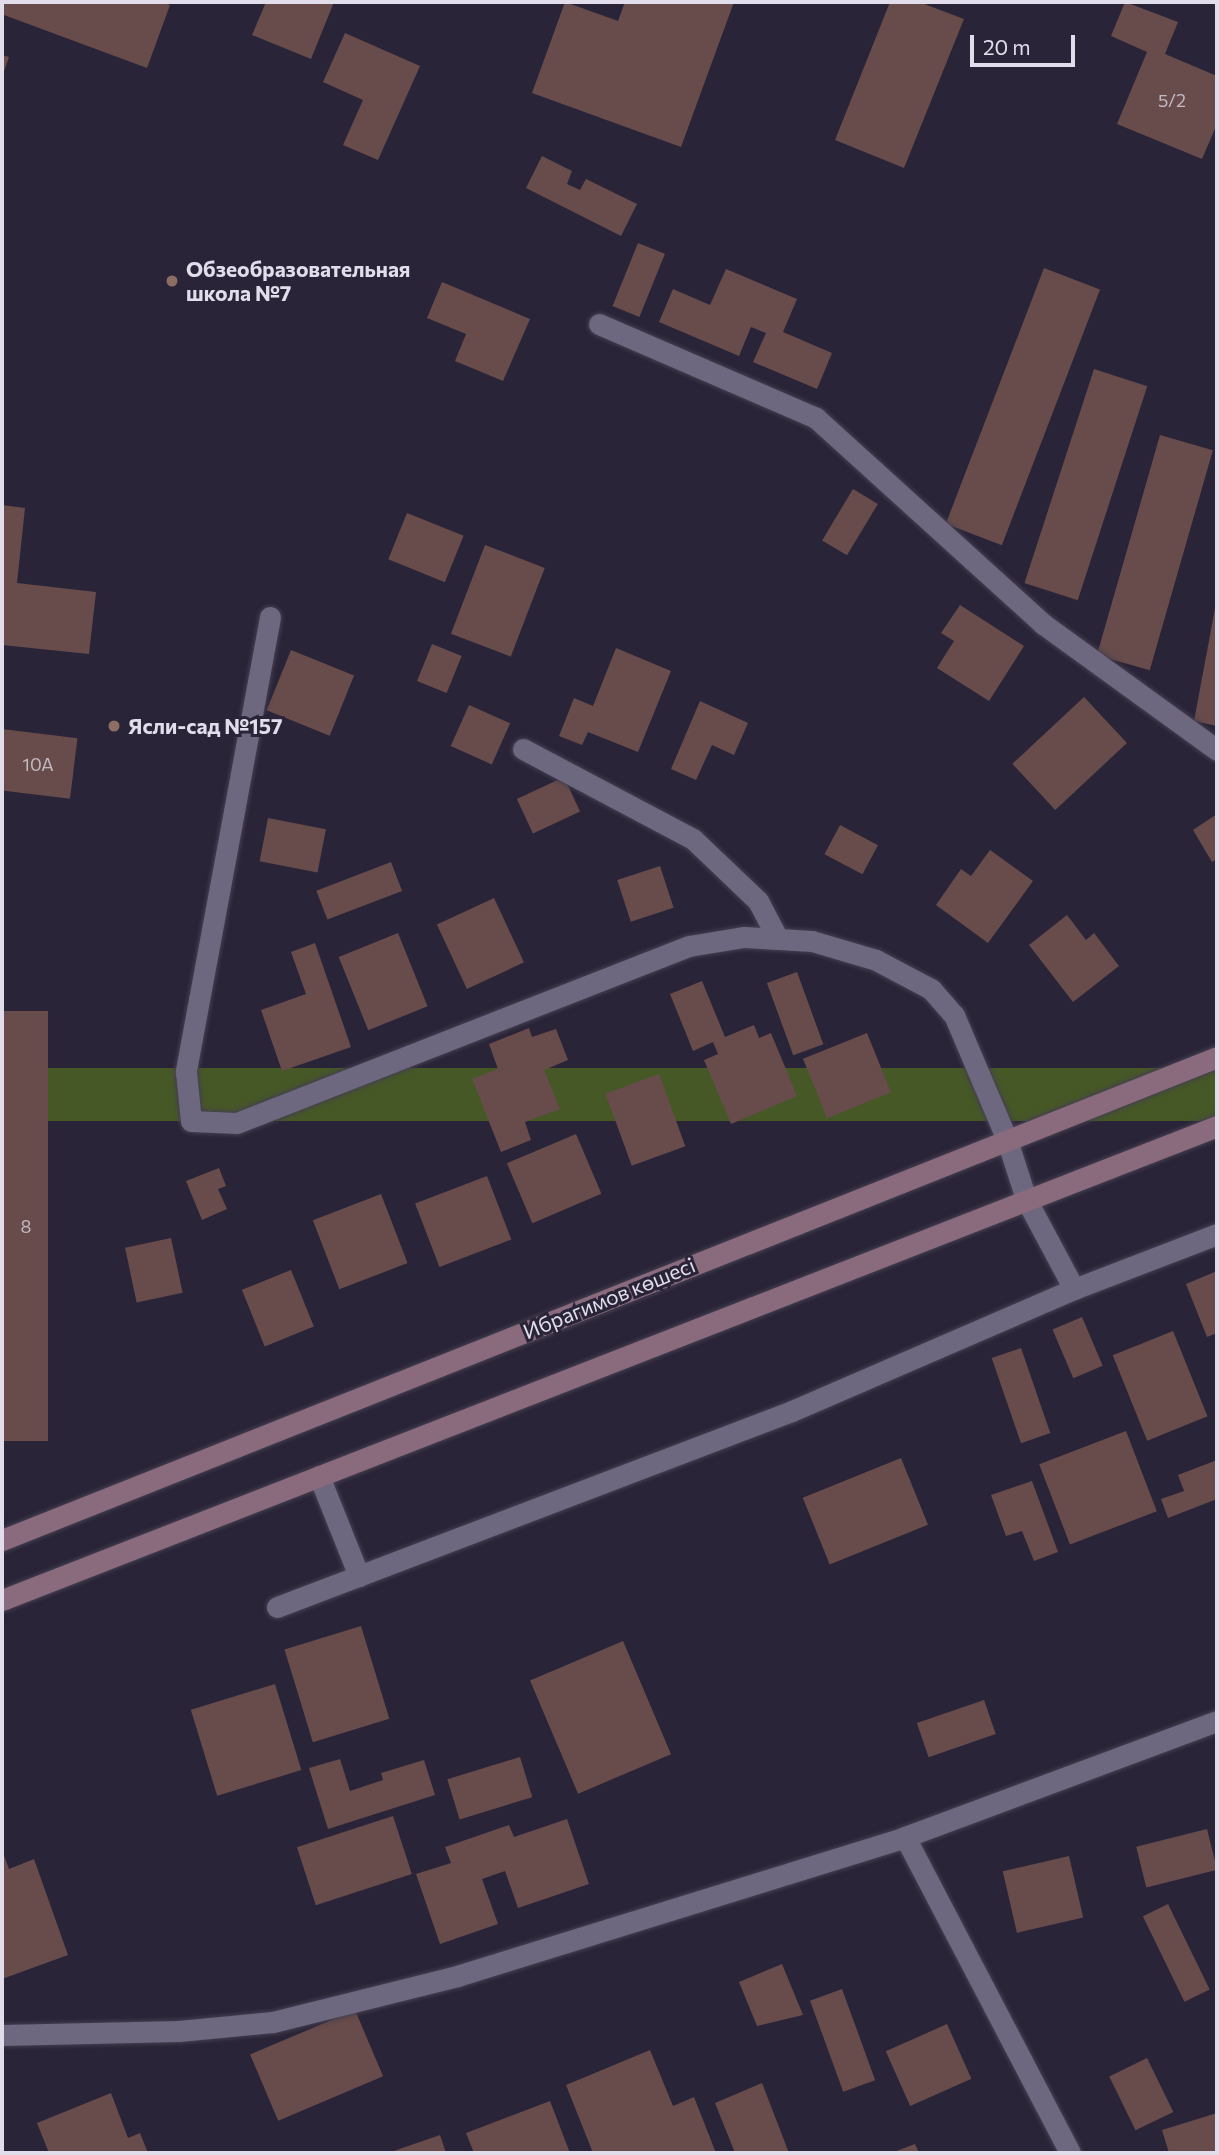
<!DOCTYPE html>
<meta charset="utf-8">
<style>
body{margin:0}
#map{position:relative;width:1219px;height:2155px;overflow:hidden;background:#2a2438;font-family:Commissioner,sans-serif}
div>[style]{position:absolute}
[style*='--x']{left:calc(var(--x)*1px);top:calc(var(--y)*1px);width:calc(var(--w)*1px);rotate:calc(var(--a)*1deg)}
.green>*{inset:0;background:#475827;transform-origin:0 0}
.building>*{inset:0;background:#674c4b;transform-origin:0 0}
.roads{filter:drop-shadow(0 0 2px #443f50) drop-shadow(0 0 2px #443f50)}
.street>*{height:21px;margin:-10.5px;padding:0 10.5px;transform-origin:10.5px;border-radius:10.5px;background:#6d677f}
.secondary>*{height:21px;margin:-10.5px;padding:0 10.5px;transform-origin:10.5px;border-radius:10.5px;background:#8a6b7d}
.dots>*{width:19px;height:19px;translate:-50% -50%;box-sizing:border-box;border:4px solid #2a2438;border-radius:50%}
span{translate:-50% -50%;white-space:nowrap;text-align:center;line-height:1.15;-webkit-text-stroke:6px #2a2438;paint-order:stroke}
.number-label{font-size:18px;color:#c2b9c3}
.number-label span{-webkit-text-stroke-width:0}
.poi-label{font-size:21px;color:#e1ddeb;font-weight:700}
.left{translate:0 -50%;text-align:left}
.street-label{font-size:21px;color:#e1ddeb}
.frame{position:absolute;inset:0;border:4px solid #e1ddeb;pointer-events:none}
.scale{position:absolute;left:970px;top:35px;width:105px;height:32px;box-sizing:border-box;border:4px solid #e1ddeb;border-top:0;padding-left:9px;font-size:21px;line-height:24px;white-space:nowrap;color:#e1ddeb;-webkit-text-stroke:5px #2a2438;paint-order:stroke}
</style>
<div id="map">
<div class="green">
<div style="left:1217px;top:1068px;width:53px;height:1305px;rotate:90deg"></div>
</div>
<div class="building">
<div style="clip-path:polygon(2px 2px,161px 2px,170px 5px,147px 68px,4px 15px,2px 21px)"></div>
<div style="clip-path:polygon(266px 2px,334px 2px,311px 59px,252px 35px)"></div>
<div style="clip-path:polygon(565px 2px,618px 21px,625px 2px,734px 2px,681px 147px,532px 93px)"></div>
<div style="clip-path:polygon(890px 2px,919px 2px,964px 19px,904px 168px,835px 140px)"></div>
<div style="clip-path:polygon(1125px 2px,1178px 22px,1165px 54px,1217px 76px,1217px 124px,1202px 159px,1117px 124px,1147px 52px,1111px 36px)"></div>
<div style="clip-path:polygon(345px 33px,420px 66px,378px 160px,343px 145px,363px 100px,323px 82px)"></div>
<div style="clip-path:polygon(2px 55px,9px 57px,2px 77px)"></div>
<div style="clip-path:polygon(542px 156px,572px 171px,567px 184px,580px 190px,586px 179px,637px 204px,621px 236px,526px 188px)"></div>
<div style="left:638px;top:243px;width:29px;height:68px;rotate:22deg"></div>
<div style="left:1044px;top:268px;width:60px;height:274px;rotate:21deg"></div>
<div style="clip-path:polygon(726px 269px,797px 299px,783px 332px,832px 353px,817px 389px,753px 362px,766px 333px,751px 327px,739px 356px,659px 322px,673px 289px,710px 305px)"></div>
<div style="clip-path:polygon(442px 282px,530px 319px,503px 381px,455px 361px,466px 334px,427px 318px)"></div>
<div style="left:1094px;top:369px;width:56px;height:225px;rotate:18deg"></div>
<div style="left:1160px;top:435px;width:55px;height:229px;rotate:16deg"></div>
<div style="left:853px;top:489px;width:29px;height:60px;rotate:31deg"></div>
<div style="clip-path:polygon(2px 505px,25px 508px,17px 583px,96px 592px,89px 654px,2px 645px)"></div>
<div style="left:407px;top:513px;width:61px;height:50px;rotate:22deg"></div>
<div style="left:485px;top:545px;width:64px;height:95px;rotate:21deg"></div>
<div style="clip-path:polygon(1216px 603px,1217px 603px,1217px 726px,1194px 721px)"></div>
<div style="clip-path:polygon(960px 605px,1024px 646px,989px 701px,937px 668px,954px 641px,941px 633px)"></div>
<div style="left:432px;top:644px;width:32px;height:40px;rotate:22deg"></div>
<div style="clip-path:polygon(616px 648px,671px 671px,638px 752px,588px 732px,582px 745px,559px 736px,574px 698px,593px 706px)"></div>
<div style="left:291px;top:650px;width:68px;height:65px;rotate:22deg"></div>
<div style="left:1084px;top:697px;width:63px;height:98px;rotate:47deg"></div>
<div style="clip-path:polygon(700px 701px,748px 723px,734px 755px,712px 745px,696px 780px,671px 769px)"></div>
<div style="left:469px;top:705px;width:45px;height:45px;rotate:24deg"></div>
<div style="left:2px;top:729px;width:76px;height:61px;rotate:7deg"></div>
<div style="left:564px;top:777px;width:38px;height:52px;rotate:65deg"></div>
<div style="clip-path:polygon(1217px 814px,1217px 859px,1212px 862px,1193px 830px)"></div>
<div style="left:268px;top:818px;width:59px;height:44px;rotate:11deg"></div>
<div style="left:840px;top:825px;width:43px;height:33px;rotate:28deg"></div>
<div style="clip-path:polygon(990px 850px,1033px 881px,988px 943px,936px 905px,961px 869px,971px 876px)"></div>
<div style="left:391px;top:862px;width:31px;height:80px;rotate:69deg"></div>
<div style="left:660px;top:866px;width:44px;height:45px;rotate:72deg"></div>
<div style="left:494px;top:898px;width:71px;height:63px;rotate:65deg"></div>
<div style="clip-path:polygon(1067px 915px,1086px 940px,1094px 933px,1119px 966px,1073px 1002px,1029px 945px)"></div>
<div style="left:398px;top:933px;width:79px;height:64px;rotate:68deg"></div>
<div style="clip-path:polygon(315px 943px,351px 1047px,282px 1071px,261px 1010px,306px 994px,291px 952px)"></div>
<div style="left:797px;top:972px;width:77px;height:32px;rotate:70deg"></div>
<div style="clip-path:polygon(702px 981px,725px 1037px,754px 1025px,759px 1038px,771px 1033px,797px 1096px,731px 1124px,704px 1060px,718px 1054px,713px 1042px,693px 1051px,670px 994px)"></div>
<div style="left:2px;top:1011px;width:46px;height:430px"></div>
<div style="clip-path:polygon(529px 1028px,532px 1037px,556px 1029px,568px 1060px,544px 1070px,560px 1109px,525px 1122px,531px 1140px,501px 1152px,472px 1079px,498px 1069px,489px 1044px)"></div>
<div style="left:867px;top:1033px;width:64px;height:69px;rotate:68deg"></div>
<div style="left:659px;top:1074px;width:77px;height:57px;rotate:70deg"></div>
<div style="left:576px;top:1134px;width:65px;height:75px;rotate:67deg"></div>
<div style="clip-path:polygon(219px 1168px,226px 1186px,218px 1189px,227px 1209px,202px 1220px,186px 1181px)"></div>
<div style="left:487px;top:1176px;width:68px;height:77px;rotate:69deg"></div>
<div style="left:381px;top:1194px;width:74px;height:73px;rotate:69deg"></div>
<div style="left:171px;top:1238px;width:56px;height:47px;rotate:78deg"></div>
<div style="left:291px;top:1270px;width:61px;height:53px;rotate:68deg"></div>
<div style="clip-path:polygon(1217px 1271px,1217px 1333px,1207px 1337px,1186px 1284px)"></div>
<div style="left:1082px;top:1317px;width:53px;height:32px;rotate:67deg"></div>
<div style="left:1173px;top:1331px;width:92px;height:65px;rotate:68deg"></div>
<div style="left:1021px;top:1348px;width:90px;height:31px;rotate:71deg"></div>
<div style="left:1126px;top:1431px;width:86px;height:93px;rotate:69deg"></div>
<div style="left:901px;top:1458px;width:72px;height:106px;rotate:68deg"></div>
<div style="clip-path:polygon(1217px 1460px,1217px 1499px,1168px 1518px,1161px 1499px,1184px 1491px,1178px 1475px)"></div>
<div style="clip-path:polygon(1032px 1481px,1058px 1552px,1034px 1561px,1022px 1531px,1006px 1536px,991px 1495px)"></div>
<div style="left:361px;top:1626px;width:97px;height:80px;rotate:73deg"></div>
<div style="left:623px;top:1641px;width:123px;height:101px;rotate:67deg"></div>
<div style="left:275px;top:1684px;width:90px;height:88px;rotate:73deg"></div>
<div style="left:984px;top:1700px;width:36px;height:71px;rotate:71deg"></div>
<div style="left:520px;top:1757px;width:42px;height:76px;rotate:73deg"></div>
<div style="clip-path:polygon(340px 1759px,350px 1791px,383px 1780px,381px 1773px,424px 1760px,435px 1795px,328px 1829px,309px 1768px)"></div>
<div style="left:393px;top:1816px;width:61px;height:101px;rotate:72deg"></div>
<div style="clip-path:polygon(567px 1819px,589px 1884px,518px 1908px,505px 1871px,482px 1879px,498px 1924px,440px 1944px,416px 1874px,451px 1863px,445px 1847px,509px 1825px,514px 1837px)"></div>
<div style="left:1207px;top:1829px;width:42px;height:73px;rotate:76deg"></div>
<div style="clip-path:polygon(2px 1850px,9px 1869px,34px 1859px,68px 1955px,2px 1979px)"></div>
<div style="left:1069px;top:1856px;width:63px;height:68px;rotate:77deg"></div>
<div style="left:1168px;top:1904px;width:95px;height:28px;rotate:64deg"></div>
<div style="clip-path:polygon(782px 1964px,803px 2015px,757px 2026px,739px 1982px)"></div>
<div style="left:842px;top:1989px;width:97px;height:34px;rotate:70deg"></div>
<div style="left:355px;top:2010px;width:72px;height:114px;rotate:67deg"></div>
<div style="left:947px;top:2024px;width:60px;height:67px;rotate:66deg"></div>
<div style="clip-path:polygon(650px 2050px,673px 2106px,694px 2097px,716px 2153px,593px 2153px,566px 2085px)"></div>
<div style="left:1147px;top:2058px;width:60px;height:42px;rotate:64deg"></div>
<div style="clip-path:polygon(762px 2083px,789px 2153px,735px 2153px,715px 2103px)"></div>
<div style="clip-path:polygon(111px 2093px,128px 2138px,140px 2133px,148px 2153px,49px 2153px,37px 2123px)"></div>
<div style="clip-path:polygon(550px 2101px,570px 2153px,474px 2153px,466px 2133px)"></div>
<div style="clip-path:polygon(1217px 2113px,1217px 2153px,1169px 2153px,1162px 2130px)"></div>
<div style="clip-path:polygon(440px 2135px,446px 2153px,388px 2153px)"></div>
<div style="clip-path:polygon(915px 2144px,919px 2153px,891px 2153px)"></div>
</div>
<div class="roads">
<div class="street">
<div style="--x:599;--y:324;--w:236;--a:23.4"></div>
<div style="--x:816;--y:418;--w:307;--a:42.2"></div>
<div style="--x:1043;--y:624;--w:215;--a:35.9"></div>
<div style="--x:270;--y:617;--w:463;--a:100.5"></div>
<div style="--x:186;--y:1072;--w:49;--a:84.2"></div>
<div style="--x:191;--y:1121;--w:46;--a:2.5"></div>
<div style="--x:237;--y:1123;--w:485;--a:-21.4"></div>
<div style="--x:689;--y:946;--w:56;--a:-9.3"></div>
<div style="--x:744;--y:937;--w:68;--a:3.4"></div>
<div style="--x:812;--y:941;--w:67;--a:16.5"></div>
<div style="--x:876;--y:960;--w:62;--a:27.8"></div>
<div style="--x:931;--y:989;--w:35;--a:49"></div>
<div style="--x:954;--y:1015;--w:136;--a:67"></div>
<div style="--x:1007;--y:1140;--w:62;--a:72.1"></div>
<div style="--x:1026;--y:1199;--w:102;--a:61.9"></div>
<div style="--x:523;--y:749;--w:192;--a:27.9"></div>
<div style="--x:693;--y:839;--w:90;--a:43.6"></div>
<div style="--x:758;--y:901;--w:43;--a:62.2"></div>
<div style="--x:319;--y:1476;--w:108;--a:68.2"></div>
<div style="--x:277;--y:1607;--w:551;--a:-20.84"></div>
<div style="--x:792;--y:1411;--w:307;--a:-23.4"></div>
<div style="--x:1074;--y:1289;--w:153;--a:-21"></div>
<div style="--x:905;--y:1837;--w:356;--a:62.4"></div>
<div style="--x:2;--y:2035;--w:177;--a:-1.3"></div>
<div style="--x:179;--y:2031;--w:94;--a:-5.5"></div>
<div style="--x:273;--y:2022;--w:190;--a:-14"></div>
<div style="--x:457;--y:1976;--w:469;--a:-17.2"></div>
<div style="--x:905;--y:1837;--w:333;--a:-20.4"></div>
</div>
<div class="secondary">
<div style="--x:2;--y:1540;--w:1307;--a:-21.68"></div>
<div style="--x:2;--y:1600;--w:1304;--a:-21.31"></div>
</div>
</div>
<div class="dots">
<div style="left:172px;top:281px;background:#8d6e63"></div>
<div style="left:114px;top:726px;background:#8d6e63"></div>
</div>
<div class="number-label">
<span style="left:1172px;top:100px">5/2</span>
<span style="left:38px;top:764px">10А</span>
<span style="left:26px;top:1226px">8</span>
</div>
<div class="poi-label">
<span class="left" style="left:186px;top:281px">Обзеобразовательная<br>школа №7</span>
<span class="left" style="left:128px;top:726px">Ясли-сад №157</span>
</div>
<div class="street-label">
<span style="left:609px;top:1298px;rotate:-22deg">Ибрагимов көшесі</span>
</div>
<div class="frame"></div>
<div class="scale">20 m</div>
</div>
